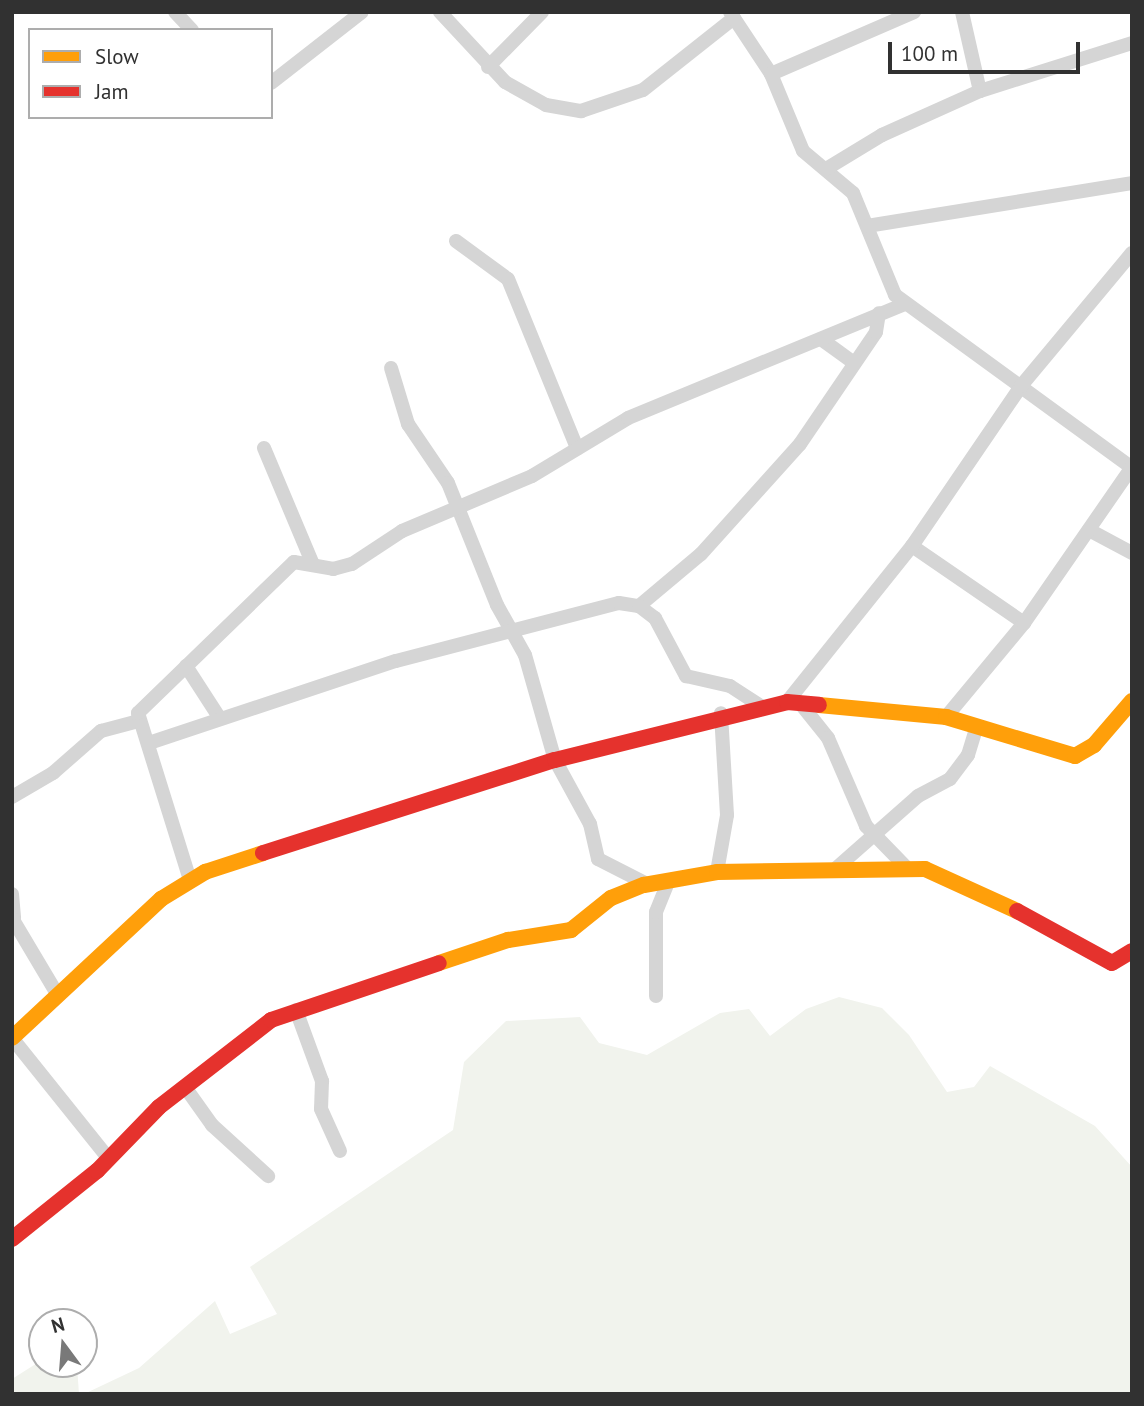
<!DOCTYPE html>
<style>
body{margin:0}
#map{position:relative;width:1144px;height:1406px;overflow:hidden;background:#fff;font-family:"PT Sans",sans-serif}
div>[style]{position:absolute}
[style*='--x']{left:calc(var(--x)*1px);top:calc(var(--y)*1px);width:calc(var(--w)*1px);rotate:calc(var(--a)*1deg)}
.green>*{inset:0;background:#f1f3ed}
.street>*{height:14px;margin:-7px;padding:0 7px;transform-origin:7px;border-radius:7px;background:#d5d5d5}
.slow>*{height:16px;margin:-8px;padding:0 8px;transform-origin:8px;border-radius:8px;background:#ff9f0a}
.jam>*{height:16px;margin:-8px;padding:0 8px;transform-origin:8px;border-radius:8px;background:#e5322d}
span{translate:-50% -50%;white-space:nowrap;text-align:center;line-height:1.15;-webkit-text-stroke:7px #fff;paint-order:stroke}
.frame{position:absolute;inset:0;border:14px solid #313131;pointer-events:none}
.legend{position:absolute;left:28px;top:28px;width:245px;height:91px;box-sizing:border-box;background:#fff;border:2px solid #adadad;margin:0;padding:9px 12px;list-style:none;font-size:21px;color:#313131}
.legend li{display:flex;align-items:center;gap:14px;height:35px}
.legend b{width:35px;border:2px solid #adadad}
.north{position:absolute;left:28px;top:1308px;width:70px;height:70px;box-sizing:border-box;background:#fff;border:2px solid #adadad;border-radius:50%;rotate:344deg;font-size:19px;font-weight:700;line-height:28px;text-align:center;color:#313131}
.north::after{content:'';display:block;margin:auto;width:24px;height:32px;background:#797979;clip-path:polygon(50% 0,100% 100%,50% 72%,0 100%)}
.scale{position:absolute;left:888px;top:42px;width:192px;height:32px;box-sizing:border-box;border:4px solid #313131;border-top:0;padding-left:9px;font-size:21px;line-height:24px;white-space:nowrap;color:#313131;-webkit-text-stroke:5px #fff;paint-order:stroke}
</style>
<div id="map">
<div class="green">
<div style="clip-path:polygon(839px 997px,882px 1008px,909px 1035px,947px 1092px,974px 1087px,990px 1066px,1095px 1126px,1132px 1167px,1132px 1394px,84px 1394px,139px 1368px,215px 1301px,230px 1334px,277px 1314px,250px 1267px,453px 1130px,464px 1062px,506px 1021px,580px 1017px,599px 1043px,647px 1055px,720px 1013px,749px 1009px,770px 1036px,806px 1009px)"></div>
<div style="clip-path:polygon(42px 1360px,77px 1366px,79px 1394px,12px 1394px,12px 1379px)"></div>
</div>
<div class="street">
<div style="--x:175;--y:12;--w:25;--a:47"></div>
<div style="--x:440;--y:12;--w:96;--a:47.1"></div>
<div style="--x:505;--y:82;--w:47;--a:29.3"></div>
<div style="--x:546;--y:105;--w:36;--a:10"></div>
<div style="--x:581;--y:111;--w:65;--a:-18.7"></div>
<div style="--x:643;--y:90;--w:116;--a:-38.4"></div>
<div style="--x:730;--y:12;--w:74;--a:56.5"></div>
<div style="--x:771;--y:74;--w:83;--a:67.4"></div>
<div style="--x:803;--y:151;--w:65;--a:40"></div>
<div style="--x:853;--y:193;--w:110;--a:67.6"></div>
<div style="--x:895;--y:295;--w:293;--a:36.1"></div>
<div style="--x:962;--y:12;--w:81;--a:77.2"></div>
<div style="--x:488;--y:67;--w:77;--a:-45.5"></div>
<div style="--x:771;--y:74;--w:156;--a:-23.4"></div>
<div style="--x:271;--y:83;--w:115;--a:-38"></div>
<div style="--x:826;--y:169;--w:66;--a:-31.3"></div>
<div style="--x:882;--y:135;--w:107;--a:-24.2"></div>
<div style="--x:980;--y:91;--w:159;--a:-17.5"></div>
<div style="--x:867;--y:226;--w:268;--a:-9.2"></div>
<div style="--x:456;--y:241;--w:64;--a:36.2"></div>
<div style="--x:508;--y:279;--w:183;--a:67.8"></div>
<div style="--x:821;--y:339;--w:39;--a:36"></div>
<div style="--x:391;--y:368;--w:59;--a:73.1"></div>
<div style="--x:408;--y:424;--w:71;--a:55.9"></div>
<div style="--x:448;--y:483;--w:131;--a:68.1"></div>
<div style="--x:497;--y:605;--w:57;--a:60.8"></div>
<div style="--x:525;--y:655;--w:109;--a:74.1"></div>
<div style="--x:555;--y:760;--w:73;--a:61.3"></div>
<div style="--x:590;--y:824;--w:36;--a:77"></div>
<div style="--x:598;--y:859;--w:55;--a:27"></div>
<div style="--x:264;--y:448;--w:124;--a:67.2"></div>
<div style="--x:1089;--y:530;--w:49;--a:28.1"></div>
<div style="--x:912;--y:546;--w:136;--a:34.5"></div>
<div style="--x:639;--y:606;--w:81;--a:-40"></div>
<div style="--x:701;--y:554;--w:148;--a:-48"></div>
<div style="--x:800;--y:444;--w:135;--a:-55.8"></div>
<div style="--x:876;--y:332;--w:19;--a:-81"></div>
<div style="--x:186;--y:666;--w:61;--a:57.1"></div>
<div style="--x:787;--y:702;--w:200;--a:-51.3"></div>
<div style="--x:912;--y:546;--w:194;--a:-55.7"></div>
<div style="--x:1021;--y:386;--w:173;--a:-50.2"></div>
<div style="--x:800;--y:703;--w:45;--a:51.3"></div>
<div style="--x:828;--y:738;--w:96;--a:66.6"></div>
<div style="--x:866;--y:826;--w:57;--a:45.7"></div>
<div style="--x:946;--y:717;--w:122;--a:-50.3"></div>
<div style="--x:1024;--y:623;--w:190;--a:-55.3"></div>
<div style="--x:149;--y:743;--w:260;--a:-18.4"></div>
<div style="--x:396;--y:661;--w:230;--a:-14.6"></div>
<div style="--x:619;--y:603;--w:20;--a:9"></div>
<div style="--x:639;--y:606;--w:20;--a:37"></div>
<div style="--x:655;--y:618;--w:66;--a:61.9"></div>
<div style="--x:686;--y:676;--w:45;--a:12.8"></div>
<div style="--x:730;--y:686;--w:37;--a:33"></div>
<div style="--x:12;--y:797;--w:48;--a:-30.3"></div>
<div style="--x:53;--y:773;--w:64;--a:-41.2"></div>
<div style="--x:101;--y:731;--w:38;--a:-15"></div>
<div style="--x:833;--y:871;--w:113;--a:-41.4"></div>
<div style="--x:918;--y:796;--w:36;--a:-28"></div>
<div style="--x:950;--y:779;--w:30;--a:-53"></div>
<div style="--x:968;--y:755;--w:28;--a:-73"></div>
<div style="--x:717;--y:872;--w:58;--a:-80"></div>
<div style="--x:727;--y:815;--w:102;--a:-93.4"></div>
<div style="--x:190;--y:880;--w:175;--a:-107.3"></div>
<div style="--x:138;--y:713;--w:217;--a:-44.1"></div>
<div style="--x:294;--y:562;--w:40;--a:10"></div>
<div style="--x:333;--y:569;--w:20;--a:-15"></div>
<div style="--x:352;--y:564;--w:60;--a:-33.4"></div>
<div style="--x:402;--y:531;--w:141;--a:-22.9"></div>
<div style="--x:532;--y:476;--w:112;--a:-31.1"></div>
<div style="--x:628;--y:418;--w:300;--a:-22.4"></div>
<div style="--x:12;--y:894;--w:24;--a:85"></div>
<div style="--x:12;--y:918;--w:86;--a:59.3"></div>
<div style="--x:656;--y:996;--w:84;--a:-90"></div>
<div style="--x:656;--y:912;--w:29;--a:-68"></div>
<div style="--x:296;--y:1010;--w:76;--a:69.9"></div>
<div style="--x:322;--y:1081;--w:28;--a:92"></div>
<div style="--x:321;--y:1109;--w:46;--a:65.7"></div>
<div style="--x:12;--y:1038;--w:155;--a:51.3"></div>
<div style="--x:185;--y:1087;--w:47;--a:54.6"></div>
<div style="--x:212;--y:1125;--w:76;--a:42.3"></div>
</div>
<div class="slow">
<div style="--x:819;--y:705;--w:128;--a:5.4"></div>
<div style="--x:946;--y:717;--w:135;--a:16.8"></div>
<div style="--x:1075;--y:756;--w:22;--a:-30"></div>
<div style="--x:1094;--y:745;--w:58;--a:-49.2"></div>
<div style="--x:439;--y:963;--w:73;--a:-18.4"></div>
<div style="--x:508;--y:940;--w:64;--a:-9"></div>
<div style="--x:571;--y:930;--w:51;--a:-38.7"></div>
<div style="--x:611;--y:898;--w:35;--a:-22"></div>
<div style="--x:644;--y:885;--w:74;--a:-10.1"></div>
<div style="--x:717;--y:872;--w:208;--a:-0.8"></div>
<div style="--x:925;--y:869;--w:101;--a:24.5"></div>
<div style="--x:12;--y:1038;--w:204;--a:-43"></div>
<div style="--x:161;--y:899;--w:52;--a:-31.5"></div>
<div style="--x:205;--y:872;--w:61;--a:-18.1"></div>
</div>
<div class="jam">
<div style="--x:263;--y:853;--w:306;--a:-17.7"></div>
<div style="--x:555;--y:760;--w:239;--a:-14"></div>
<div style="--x:787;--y:702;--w:32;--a:5"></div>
<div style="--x:1017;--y:911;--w:108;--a:28.7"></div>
<div style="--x:1112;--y:963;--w:23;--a:-31"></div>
<div style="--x:12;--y:1239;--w:109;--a:-38.7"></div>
<div style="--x:97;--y:1171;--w:89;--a:-45.9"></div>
<div style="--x:159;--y:1107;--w:142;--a:-37.8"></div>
<div style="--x:271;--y:1020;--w:177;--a:-18.7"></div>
</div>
<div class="frame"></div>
<ul class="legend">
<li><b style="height:9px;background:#ff9f0a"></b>Slow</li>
<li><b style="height:9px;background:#e5322d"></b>Jam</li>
</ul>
<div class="north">N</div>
<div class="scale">100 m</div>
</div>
